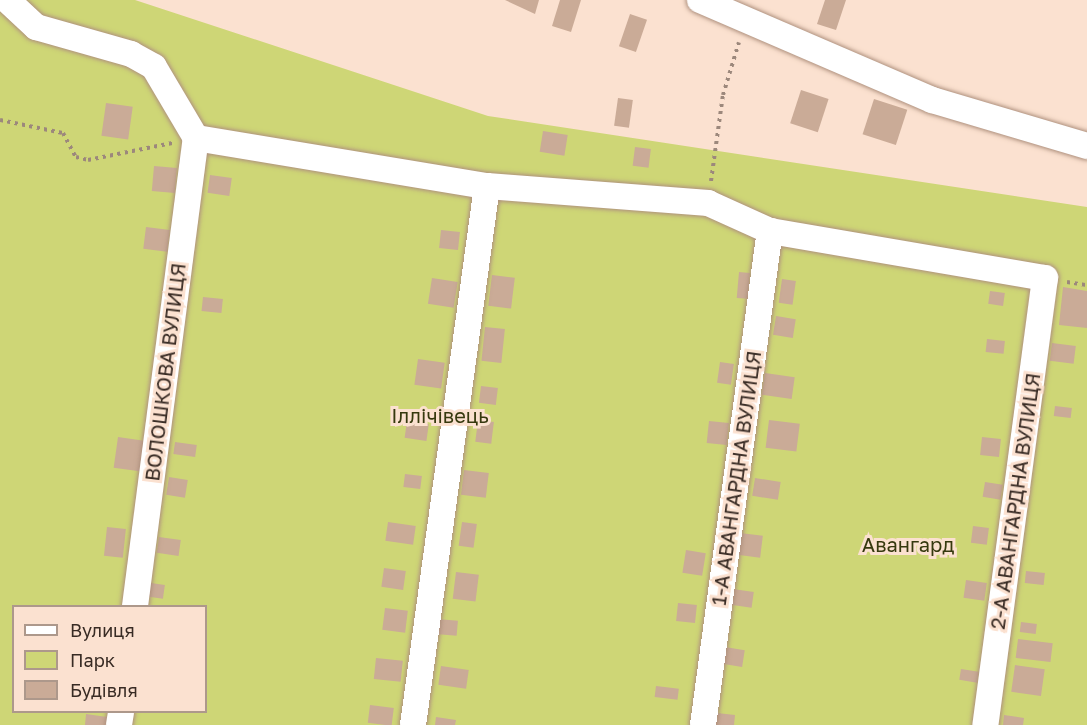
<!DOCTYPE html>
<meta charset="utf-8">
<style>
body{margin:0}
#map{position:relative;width:1087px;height:725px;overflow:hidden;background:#fbe1d0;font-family:"Golos Text",sans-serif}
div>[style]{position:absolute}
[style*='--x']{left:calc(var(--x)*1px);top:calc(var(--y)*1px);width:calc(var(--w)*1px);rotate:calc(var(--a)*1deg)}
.green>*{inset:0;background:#ced676}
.building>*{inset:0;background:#caab97;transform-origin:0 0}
.path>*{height:4px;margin-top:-2px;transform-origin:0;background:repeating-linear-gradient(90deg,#9c887c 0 3px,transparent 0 7.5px)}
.roads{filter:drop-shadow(0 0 2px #af917e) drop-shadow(0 0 2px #af917e)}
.minor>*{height:26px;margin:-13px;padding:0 13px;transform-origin:13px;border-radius:13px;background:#fff}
span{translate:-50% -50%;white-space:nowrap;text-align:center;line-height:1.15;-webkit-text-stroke:6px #fbe1d0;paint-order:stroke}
.street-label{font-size:20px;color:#382b24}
.park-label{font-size:20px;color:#36390e}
.legend{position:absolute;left:12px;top:605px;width:195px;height:108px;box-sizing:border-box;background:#fbe1d0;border:2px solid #ad988b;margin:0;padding:8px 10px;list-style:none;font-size:18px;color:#382b24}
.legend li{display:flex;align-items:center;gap:12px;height:30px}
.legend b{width:30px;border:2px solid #ad988b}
</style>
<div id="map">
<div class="green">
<div style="clip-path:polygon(evenodd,0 0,135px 0,488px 116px,1087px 207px,1087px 725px,0 725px,0 0,14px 606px,206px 606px,206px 712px,14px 712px,14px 606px)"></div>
</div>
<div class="building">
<div style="clip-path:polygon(505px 0,539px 0,535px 14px)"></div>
<div style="clip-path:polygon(560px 0,581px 0,571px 32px,552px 26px)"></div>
<div style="clip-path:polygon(825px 0,846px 0,836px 30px,817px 24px)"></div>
<div style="left:630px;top:14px;width:18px;height:34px;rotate:19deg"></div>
<div style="left:801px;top:90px;width:29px;height:35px;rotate:18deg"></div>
<div style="left:618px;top:98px;width:15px;height:28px;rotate:8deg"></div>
<div style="left:874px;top:99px;width:35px;height:37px;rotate:18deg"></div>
<div style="left:106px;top:103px;width:27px;height:33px;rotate:8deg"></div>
<div style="left:543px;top:131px;width:25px;height:21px;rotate:9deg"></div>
<div style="left:635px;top:147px;width:16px;height:19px;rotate:7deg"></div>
<div style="left:154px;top:166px;width:23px;height:25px;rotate:5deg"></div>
<div style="left:210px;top:175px;width:22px;height:18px;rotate:8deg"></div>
<div style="left:146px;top:227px;width:24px;height:22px;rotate:7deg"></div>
<div style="left:441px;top:230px;width:19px;height:18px;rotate:6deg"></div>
<div style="left:739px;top:272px;width:11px;height:26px;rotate:5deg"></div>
<div style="left:492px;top:275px;width:23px;height:31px;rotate:7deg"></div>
<div style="left:432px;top:278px;width:26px;height:26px;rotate:9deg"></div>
<div style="left:782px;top:279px;width:14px;height:24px;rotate:8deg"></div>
<div style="clip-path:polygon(1063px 287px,1087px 291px,1087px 328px,1059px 325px)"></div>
<div style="left:990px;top:291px;width:15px;height:13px;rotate:8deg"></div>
<div style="left:203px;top:297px;width:20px;height:14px;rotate:6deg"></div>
<div style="left:776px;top:316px;width:20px;height:19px;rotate:9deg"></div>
<div style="left:485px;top:327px;width:20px;height:34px;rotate:6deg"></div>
<div style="left:987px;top:339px;width:18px;height:13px;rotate:6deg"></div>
<div style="left:1052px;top:343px;width:24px;height:18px;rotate:7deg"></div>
<div style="left:418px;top:359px;width:27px;height:26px;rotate:8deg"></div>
<div style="left:720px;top:362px;width:14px;height:21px;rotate:8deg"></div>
<div style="left:765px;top:373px;width:30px;height:22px;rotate:8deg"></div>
<div style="left:481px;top:386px;width:17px;height:17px;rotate:7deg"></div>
<div style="left:1055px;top:406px;width:17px;height:10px;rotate:7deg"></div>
<div style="left:478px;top:420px;width:16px;height:22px;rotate:7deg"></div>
<div style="left:769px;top:420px;width:31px;height:28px;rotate:7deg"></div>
<div style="left:407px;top:421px;width:22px;height:17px;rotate:8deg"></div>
<div style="left:709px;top:421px;width:20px;height:22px;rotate:6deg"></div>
<div style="left:118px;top:437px;width:28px;height:31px;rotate:8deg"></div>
<div style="left:982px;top:437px;width:19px;height:18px;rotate:6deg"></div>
<div style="left:175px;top:442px;width:22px;height:12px;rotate:8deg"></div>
<div style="left:464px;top:470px;width:25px;height:25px;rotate:7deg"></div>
<div style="left:405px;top:474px;width:17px;height:13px;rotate:7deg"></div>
<div style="left:169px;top:477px;width:19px;height:18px;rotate:9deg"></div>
<div style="left:755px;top:478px;width:26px;height:18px;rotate:9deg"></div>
<div style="left:985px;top:482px;width:18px;height:15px;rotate:9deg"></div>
<div style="left:388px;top:522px;width:28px;height:19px;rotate:8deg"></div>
<div style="left:462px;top:522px;width:15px;height:24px;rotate:8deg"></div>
<div style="left:973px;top:526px;width:16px;height:17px;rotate:7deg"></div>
<div style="left:107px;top:527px;width:19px;height:29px;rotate:6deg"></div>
<div style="left:740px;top:533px;width:23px;height:22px;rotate:7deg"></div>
<div style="left:159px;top:537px;width:22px;height:16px;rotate:8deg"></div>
<div style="left:686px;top:550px;width:20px;height:23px;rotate:9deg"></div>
<div style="left:384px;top:568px;width:22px;height:19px;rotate:8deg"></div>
<div style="left:1026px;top:571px;width:19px;height:12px;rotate:6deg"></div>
<div style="left:456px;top:572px;width:23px;height:27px;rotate:7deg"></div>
<div style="left:966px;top:580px;width:21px;height:18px;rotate:8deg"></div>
<div style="left:151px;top:583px;width:14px;height:14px;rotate:8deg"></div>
<div style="left:733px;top:589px;width:21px;height:16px;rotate:8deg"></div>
<div style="left:678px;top:603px;width:19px;height:18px;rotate:6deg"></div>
<div style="left:385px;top:608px;width:23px;height:22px;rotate:7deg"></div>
<div style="left:437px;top:619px;width:21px;height:15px;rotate:5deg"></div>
<div style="left:1021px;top:622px;width:16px;height:10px;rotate:7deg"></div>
<div style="left:1018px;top:639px;width:35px;height:19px;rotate:7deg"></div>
<div style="left:725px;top:647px;width:20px;height:17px;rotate:9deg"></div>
<div style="left:376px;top:658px;width:27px;height:21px;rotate:6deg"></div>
<div style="left:1015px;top:665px;width:30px;height:27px;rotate:8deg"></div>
<div style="left:441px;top:666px;width:28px;height:19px;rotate:8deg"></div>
<div style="left:961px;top:669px;width:18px;height:11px;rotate:9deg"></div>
<div style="left:656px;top:686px;width:23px;height:11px;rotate:7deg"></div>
<div style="left:370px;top:705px;width:24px;height:18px;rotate:7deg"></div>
<div style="clip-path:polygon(717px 713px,735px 715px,734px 725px,715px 725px)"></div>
<div style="clip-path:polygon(86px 714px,107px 717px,106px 725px,85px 725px)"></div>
<div style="clip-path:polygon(1004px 715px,1024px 718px,1023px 725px,1003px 725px)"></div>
<div style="clip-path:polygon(436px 717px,456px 720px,455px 725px,435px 725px)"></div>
</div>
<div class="path">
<div style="--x:0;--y:120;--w:64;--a:11.7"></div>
<div style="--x:63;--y:133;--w:27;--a:62"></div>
<div style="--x:76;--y:157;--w:12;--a:14"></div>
<div style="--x:88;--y:160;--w:86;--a:-11.4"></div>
<div style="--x:711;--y:181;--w:87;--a:-82.1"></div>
<div style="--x:723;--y:95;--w:55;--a:-73.2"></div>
<div style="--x:1067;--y:282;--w:20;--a:9"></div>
</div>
<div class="roads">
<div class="minor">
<div style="--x:7;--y:0;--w:40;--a:43"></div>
<div style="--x:36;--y:27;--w:99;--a:15.9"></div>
<div style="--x:131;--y:54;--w:26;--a:29"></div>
<div style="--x:154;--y:67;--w:82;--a:59.4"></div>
<div style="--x:700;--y:0;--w:253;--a:23.3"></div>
<div style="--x:932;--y:100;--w:162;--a:16.5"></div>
<div style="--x:196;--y:138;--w:295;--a:9.4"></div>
<div style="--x:487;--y:186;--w:222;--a:4.4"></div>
<div style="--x:708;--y:203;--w:68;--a:24.3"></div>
<div style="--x:770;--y:231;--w:279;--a:9.7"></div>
<div style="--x:1045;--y:278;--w:451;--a:97.6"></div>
<div style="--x:135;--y:606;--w:472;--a:-82.6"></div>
<div style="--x:119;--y:725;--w:13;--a:-81"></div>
<div style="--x:413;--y:725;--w:544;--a:-82.18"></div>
<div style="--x:703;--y:725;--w:499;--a:-82.3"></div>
</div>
</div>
<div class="street-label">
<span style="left:165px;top:372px;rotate:-83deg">ВОЛОШКОВА ВУЛИЦЯ</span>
<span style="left:736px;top:478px;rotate:-82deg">1-А АВАНГАРДНА ВУЛИЦЯ</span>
<span style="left:1015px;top:501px;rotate:-82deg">2-А АВАНГАРДНА ВУЛИЦЯ</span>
</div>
<div class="park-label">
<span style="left:440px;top:415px">Іллічівець</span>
<span style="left:908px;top:544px">Авангард</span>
</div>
<ul class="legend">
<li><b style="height:8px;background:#fff"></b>Вулиця</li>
<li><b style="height:16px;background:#ced676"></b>Парк</li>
<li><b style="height:16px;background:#caab97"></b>Будівля</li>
</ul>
</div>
